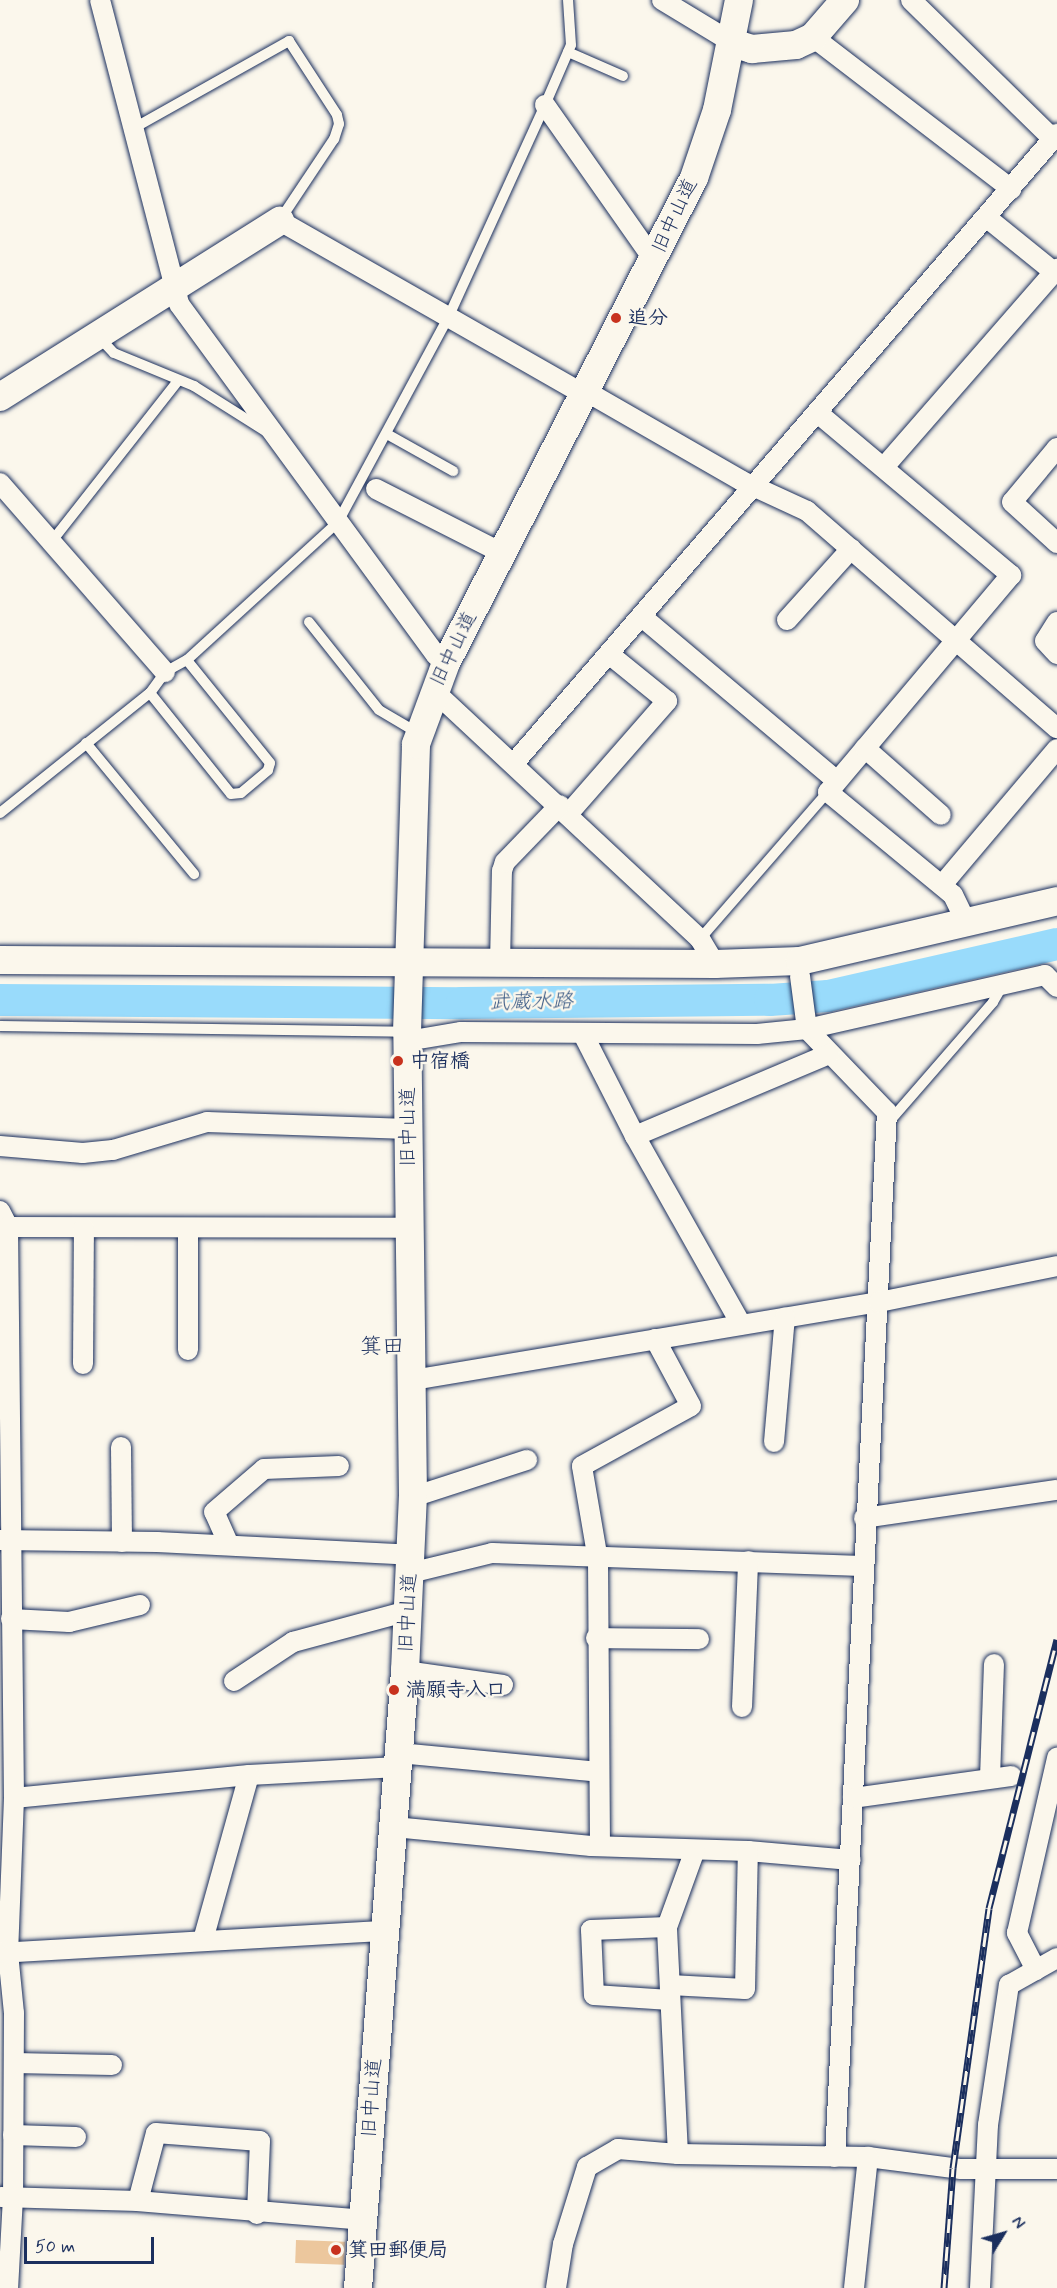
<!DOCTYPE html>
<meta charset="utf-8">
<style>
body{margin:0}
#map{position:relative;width:1057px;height:2288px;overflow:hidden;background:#fbf7ec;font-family:Mynerve,"Klee One",sans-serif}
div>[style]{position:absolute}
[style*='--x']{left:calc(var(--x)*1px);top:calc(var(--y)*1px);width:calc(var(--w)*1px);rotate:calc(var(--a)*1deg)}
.river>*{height:32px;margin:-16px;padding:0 16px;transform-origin:16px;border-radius:16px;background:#99dbfb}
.building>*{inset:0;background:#ecc79d;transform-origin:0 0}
.roads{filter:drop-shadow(0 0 2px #1b2f5e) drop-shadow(0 0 2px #1b2f5e)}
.lane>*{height:10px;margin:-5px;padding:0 5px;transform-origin:5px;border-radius:5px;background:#fbf7ec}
.street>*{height:20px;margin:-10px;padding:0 10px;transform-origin:10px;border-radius:10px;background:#fbf7ec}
.secondary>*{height:28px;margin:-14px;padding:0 14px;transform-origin:14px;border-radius:14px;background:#fbf7ec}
.rail>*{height:7px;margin-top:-3.5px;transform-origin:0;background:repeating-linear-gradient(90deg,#fbf7ec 0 14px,#1b2f5e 0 28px);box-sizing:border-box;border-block:2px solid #1b2f5e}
.dots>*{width:16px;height:16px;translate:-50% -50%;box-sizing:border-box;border:3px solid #fbf7ec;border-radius:50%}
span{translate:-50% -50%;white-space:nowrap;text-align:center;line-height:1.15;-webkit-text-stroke:5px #fbf7ec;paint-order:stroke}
.street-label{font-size:20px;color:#1b2f5e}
.poi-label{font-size:20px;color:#1b2f5e;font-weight:700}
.left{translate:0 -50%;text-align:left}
.water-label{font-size:21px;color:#3a5a85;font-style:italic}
.quarter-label{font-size:22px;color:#1b2f5e}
.north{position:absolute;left:973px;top:2204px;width:60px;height:60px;-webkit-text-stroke:4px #fbf7ec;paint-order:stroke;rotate:53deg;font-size:16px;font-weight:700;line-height:24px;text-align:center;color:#1b2f5e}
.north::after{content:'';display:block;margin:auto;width:21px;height:27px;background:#1b2f5e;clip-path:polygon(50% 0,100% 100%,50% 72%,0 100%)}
.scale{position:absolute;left:24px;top:2237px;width:130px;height:27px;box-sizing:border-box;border:3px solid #1b2f5e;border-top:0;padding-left:8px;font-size:18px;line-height:21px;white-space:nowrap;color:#1b2f5e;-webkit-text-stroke:4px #fbf7ec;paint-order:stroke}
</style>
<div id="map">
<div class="river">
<div style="--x:0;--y:1000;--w:462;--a:0.4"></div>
<div style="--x:462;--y:1003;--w:308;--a:-0.6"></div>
<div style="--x:770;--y:1000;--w:58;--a:-3.9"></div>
<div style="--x:828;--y:996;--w:235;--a:-12.8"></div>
</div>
<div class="building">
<div style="left:296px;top:2240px;width:49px;height:23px;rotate:2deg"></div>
</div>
<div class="roads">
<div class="lane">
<div style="--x:568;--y:52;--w:60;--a:23.6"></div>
<div style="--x:134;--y:128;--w:178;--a:-29.3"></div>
<div style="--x:289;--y:41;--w:88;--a:57"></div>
<div style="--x:337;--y:115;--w:9;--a:77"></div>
<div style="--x:339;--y:124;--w:16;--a:108"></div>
<div style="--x:334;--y:139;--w:97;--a:123.7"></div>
<div style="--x:98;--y:336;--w:23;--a:47"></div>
<div style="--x:114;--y:353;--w:87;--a:22.4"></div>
<div style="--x:194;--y:386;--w:90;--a:32.3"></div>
<div style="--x:387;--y:434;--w:76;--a:29.3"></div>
<div style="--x:52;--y:541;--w:204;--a:-51.8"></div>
<div style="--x:309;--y:622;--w:112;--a:51.5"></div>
<div style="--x:379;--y:710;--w:45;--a:30.5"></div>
<div style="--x:150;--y:693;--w:129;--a:51.3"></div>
<div style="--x:231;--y:794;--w:10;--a:-6"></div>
<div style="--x:241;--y:793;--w:35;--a:-40"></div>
<div style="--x:268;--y:770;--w:7;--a:-74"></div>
<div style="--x:270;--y:763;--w:132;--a:-128.9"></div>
<div style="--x:86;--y:743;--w:170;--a:50.5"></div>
<div style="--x:0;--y:813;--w:192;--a:-38.7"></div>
<div style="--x:150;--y:693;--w:26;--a:-54"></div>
<div style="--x:165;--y:672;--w:25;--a:-29"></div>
<div style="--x:187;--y:660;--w:205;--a:-42.4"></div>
<div style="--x:338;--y:522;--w:232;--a:-61.7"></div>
<div style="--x:448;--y:318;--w:234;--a:-65.5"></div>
<div style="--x:545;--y:105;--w:65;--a:-66.6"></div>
<div style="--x:571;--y:45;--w:45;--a:-93.8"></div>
<div style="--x:700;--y:939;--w:195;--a:-49"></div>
<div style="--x:0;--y:1026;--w:407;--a:0.8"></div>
<div style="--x:888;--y:1123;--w:160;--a:-49"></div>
<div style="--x:993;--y:1002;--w:20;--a:-60"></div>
</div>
<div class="street">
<div style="--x:100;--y:0;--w:314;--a:75.4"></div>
<div style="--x:179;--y:304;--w:435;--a:53.8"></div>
<div style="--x:436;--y:655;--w:13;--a:39"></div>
<div style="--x:662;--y:0;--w:83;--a:31.2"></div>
<div style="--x:911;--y:0;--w:199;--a:44.4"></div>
<div style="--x:813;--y:37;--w:250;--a:37.5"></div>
<div style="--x:545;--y:105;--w:189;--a:54.9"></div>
<div style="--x:986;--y:217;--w:87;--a:39"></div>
<div style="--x:280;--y:221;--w:339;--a:29.7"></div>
<div style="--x:575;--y:389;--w:22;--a:21"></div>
<div style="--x:596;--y:397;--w:168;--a:29.9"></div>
<div style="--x:742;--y:481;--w:72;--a:24.8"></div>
<div style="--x:807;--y:511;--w:331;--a:41"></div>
<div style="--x:819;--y:414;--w:251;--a:40"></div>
<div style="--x:1011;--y:575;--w:284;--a:130.1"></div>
<div style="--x:828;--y:792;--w:162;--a:39.5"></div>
<div style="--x:953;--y:895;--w:32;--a:64"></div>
<div style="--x:1057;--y:448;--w:70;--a:129.8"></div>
<div style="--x:1012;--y:502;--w:61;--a:42.3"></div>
<div style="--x:884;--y:467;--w:263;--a:-48.9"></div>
<div style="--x:0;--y:483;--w:251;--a:48.9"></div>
<div style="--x:376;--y:489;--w:141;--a:26.9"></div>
<div style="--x:641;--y:616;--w:256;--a:40.1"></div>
<div style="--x:787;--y:620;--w:96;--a:-48"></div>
<div style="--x:1057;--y:622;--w:22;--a:122"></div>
<div style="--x:1045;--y:641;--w:18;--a:47"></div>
<div style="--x:434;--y:691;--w:364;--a:43"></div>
<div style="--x:700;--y:939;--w:29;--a:59"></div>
<div style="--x:865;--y:748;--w:101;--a:41.4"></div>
<div style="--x:515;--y:762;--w:830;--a:-49.2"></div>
<div style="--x:569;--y:813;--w:149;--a:-48.8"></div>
<div style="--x:667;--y:701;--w:75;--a:-141"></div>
<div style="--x:942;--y:885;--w:178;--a:-49.8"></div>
<div style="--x:500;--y:964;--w:93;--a:-88.8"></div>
<div style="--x:502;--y:871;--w:9;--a:-72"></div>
<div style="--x:505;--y:862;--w:79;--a:-46"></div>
<div style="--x:800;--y:976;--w:53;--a:82.5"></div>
<div style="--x:807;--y:1029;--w:115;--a:46.1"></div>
<div style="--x:887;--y:1112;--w:1046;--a:92.85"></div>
<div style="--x:583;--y:1034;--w:114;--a:63"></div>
<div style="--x:635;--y:1136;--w:216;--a:60.6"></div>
<div style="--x:407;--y:1041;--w:55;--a:-9.5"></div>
<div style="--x:461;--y:1032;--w:296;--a:0.4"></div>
<div style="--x:757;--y:1034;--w:50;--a:-5.7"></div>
<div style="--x:807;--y:1029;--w:244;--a:-12.8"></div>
<div style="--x:1045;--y:975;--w:17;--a:45"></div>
<div style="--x:635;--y:1136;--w:211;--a:-22.9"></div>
<div style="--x:0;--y:1146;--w:83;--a:4.8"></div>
<div style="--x:83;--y:1153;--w:30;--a:-6"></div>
<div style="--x:113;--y:1150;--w:98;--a:-16.6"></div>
<div style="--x:207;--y:1122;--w:201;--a:2"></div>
<div style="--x:0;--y:1211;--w:18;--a:63"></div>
<div style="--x:8;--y:1227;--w:571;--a:89.4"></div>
<div style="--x:14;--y:1798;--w:155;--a:92.2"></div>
<div style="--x:8;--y:1953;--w:60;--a:84.3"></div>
<div style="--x:14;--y:2013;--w:184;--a:90.3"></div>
<div style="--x:13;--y:2197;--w:91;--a:93.1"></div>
<div style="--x:8;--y:1227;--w:400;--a:0.1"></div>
<div style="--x:188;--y:1350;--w:122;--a:-90"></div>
<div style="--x:83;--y:1364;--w:136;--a:-89.6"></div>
<div style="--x:413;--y:1380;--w:472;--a:-9.5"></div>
<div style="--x:879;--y:1302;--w:182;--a:-11.4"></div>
<div style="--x:774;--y:1442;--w:125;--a:-85"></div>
<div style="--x:121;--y:1447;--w:95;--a:89.4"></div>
<div style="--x:413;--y:1497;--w:120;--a:-18"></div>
<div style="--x:864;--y:1518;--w:195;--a:-8.3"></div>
<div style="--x:0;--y:1540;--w:157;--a:0.7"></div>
<div style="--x:157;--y:1542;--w:254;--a:2.9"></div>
<div style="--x:229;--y:1545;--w:36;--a:-114"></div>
<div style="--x:214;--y:1512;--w:66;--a:-40.7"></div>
<div style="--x:264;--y:1469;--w:75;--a:-2.3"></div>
<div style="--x:410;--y:1573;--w:84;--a:-13.7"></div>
<div style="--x:492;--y:1553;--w:370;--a:2"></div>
<div style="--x:11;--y:1619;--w:58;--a:3"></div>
<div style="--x:69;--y:1622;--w:73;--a:-13.5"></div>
<div style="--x:596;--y:1638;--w:103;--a:0.6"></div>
<div style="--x:405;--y:1671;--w:99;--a:8.1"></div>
<div style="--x:234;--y:1681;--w:71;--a:-33.5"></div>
<div style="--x:293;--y:1642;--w:119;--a:-15.1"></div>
<div style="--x:742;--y:1707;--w:146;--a:-87.6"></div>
<div style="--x:399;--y:1753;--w:201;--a:5.4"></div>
<div style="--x:990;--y:1778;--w:114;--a:-88"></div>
<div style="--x:14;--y:1798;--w:236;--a:-5.6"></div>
<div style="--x:249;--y:1775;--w:149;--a:-3.1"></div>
<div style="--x:853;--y:1798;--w:160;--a:-7.9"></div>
<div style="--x:394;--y:1827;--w:198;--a:5.5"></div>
<div style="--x:591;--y:1846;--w:157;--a:1.8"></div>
<div style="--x:748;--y:1851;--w:103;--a:5"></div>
<div style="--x:600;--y:1846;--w:286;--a:-90.4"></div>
<div style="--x:598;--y:1560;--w:95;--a:-99.7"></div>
<div style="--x:582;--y:1466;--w:124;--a:-28.8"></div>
<div style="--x:691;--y:1406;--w:76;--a:-118.2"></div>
<div style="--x:667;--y:1927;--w:76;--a:177.7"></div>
<div style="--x:591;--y:1930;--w:65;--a:87.4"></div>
<div style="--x:594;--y:1995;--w:76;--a:3.8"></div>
<div style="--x:203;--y:1940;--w:171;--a:-74.4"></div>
<div style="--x:0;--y:1953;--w:385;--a:-3.3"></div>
<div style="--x:1036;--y:1970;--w:42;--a:-117.2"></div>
<div style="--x:1017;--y:1933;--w:180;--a:-77.1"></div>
<div style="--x:670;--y:1985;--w:75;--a:3.1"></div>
<div style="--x:745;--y:1989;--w:138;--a:-88.8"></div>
<div style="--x:14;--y:2063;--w:98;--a:1.2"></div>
<div style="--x:13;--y:2135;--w:63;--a:1.8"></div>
<div style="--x:678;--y:2154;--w:227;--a:-92.8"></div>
<div style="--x:667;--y:1927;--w:82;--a:-70"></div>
<div style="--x:1;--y:2197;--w:137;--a:1.7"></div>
<div style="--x:138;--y:2201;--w:227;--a:4.8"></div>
<div style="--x:138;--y:2201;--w:70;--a:-75.2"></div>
<div style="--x:156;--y:2133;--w:104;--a:4.4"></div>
<div style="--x:260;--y:2141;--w:73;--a:92.4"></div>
<div style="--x:556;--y:2288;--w:45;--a:-81"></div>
<div style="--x:563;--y:2244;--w:81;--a:-72.7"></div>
<div style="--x:587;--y:2167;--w:36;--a:-30"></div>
<div style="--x:618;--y:2149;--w:60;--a:4.8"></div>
<div style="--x:678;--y:2154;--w:190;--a:0.9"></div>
<div style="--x:868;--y:2157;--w:94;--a:7.4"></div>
<div style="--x:961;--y:2169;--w:96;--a:0"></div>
<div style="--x:854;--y:2288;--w:132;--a:-83.9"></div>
<div style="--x:980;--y:2288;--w:163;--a:-87.2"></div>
<div style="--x:988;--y:2125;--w:142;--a:-81.5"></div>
<div style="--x:1009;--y:1985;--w:55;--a:-29.4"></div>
</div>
<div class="secondary">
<div style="--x:733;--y:43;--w:20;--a:18"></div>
<div style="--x:752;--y:49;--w:44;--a:-5.2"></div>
<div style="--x:796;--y:45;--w:19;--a:-25"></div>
<div style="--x:813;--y:37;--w:49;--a:-49.1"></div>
<div style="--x:0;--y:397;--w:331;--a:-32.2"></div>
<div style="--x:0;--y:960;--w:715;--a:0.32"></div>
<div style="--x:715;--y:964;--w:85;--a:-2"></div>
<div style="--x:800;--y:961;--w:264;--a:-13.1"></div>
<div style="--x:358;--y:2288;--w:619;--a:-85.64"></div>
<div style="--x:405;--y:1671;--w:174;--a:-87.4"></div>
<div style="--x:413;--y:1497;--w:465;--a:-90.7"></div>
<div style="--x:407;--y:1032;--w:288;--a:-88.2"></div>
<div style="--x:416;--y:744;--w:86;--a:-69.7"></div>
<div style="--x:446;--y:663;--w:545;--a:-62.92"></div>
<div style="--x:694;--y:178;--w:72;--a:-71.3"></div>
<div style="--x:717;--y:110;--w:112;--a:-78.7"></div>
</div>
</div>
<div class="rail">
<div style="--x:944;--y:2288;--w:120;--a:-85.7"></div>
<div style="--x:953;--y:2168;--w:262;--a:-82.1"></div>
<div style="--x:989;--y:1908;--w:277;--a:-75.8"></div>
</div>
<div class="dots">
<div style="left:616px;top:318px;background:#c8321e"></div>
<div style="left:398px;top:1061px;background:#c8321e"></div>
<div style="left:394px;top:1690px;background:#c8321e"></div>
<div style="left:336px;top:2250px;background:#c8321e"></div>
</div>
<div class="street-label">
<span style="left:675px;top:216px;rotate:-65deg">旧中山道</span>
<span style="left:454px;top:649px;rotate:-64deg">旧中山道</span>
<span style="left:408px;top:1127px;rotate:-90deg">旧中山道</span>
<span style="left:408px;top:1613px;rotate:-87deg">旧中山道</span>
<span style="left:372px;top:2098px;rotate:-86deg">旧中山道</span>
</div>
<div class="poi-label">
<span class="left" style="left:628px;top:318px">追分</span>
<span class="left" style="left:410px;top:1061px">中宿橋</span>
<span class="left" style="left:406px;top:1690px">満願寺入口</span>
<span class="left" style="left:348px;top:2250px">箕田郵便局</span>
</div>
<div class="water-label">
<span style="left:531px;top:1002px;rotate:-1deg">武蔵水路</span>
</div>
<div class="quarter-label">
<span style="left:382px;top:1348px">箕田</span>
</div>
<div class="north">N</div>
<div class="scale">50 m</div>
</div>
